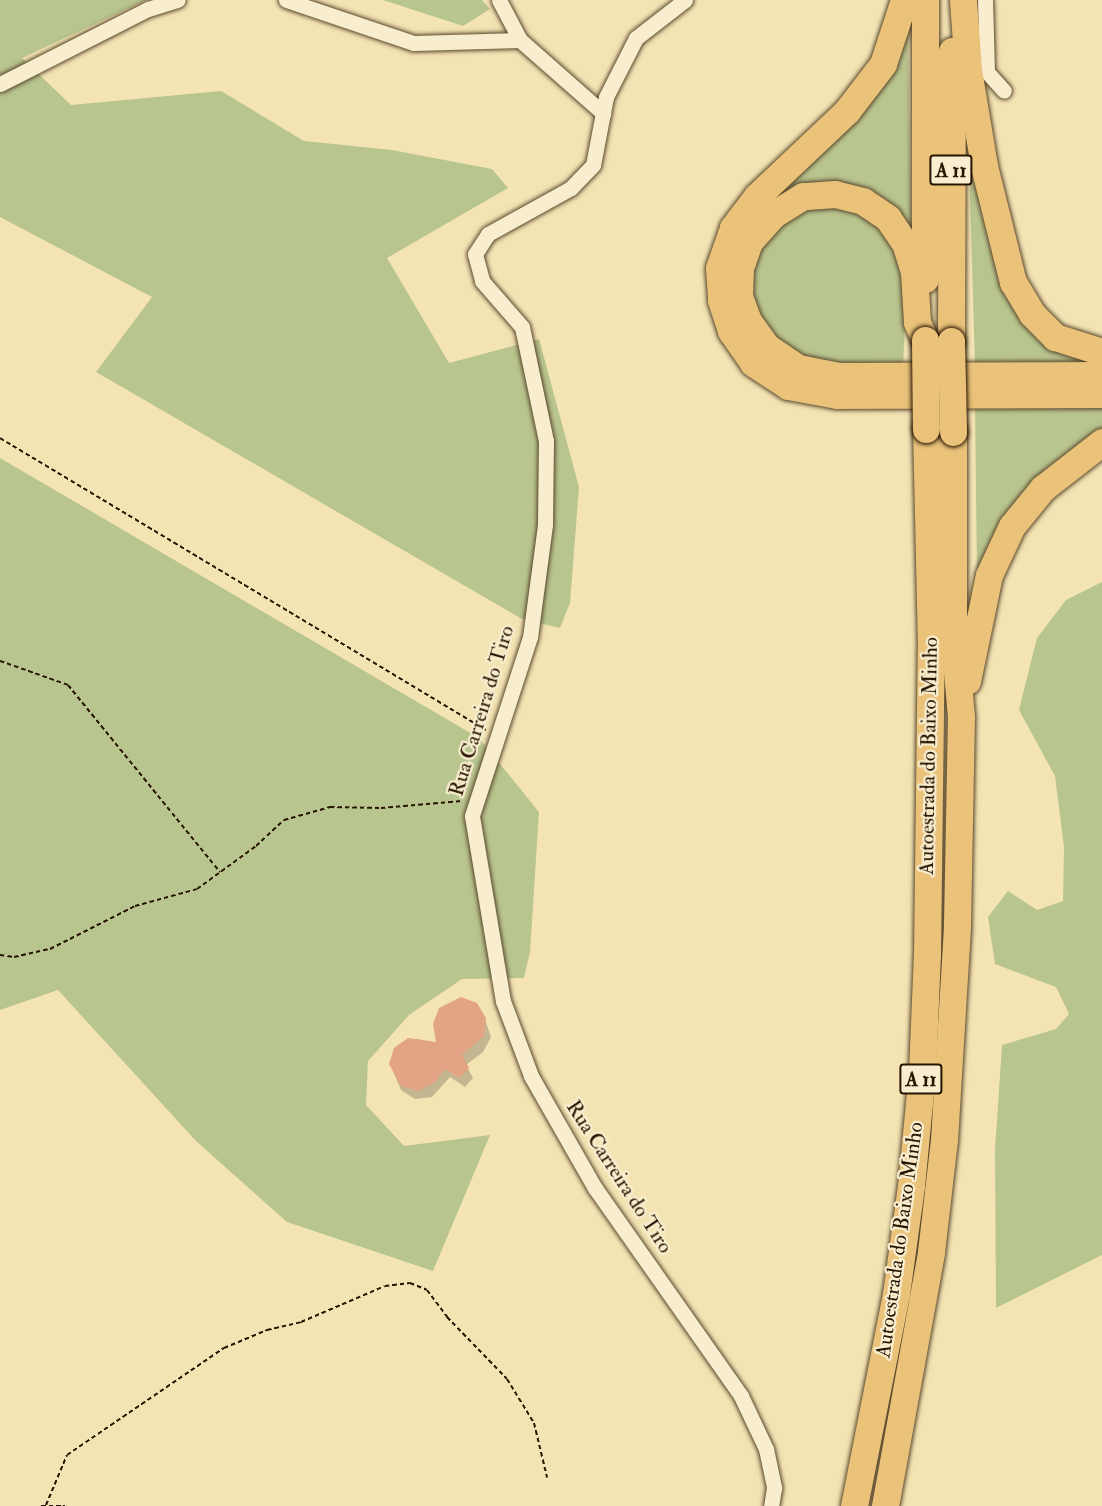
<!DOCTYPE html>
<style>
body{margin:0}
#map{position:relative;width:1102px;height:1506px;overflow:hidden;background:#f4e4b4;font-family:"IM FELL Double Pica",serif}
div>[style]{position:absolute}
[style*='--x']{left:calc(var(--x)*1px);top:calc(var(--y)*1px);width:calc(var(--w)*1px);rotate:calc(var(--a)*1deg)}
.green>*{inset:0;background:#b9c58f}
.shadow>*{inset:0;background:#0003}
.building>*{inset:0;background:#e3a385}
.path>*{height:2px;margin-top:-1px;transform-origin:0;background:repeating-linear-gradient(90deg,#271500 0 4.5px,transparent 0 7.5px)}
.roads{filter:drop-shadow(0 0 2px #5a492d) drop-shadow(0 0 2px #5a492d)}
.street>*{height:15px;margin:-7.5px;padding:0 7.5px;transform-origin:7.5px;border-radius:7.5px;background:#f8edce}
.highway>*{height:27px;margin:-13.5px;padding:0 13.5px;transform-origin:13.5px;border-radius:13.5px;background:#eac27a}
.bridges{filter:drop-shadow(0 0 2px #271500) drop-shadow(0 0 2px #271500)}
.highway-bridge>*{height:27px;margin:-13.5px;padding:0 13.5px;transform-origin:13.5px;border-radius:13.5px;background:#eac27a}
span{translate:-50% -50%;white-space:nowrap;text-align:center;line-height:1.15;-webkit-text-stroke:4.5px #f8edce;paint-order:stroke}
.shield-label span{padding:2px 4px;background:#f8edce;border:2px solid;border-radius:4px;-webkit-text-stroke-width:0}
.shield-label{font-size:20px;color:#271500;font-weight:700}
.street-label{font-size:21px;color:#271500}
</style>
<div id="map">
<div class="green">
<div style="clip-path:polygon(0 0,146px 0,22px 58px,71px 105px,221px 91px,304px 141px,392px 150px,492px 169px,508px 188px,387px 258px,449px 363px,539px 339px,579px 487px,570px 603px,560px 628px,522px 619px,96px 372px,152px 297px,0 217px)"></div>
<div style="clip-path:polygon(383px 0,482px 0,490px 9px,463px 26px)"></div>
<div style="clip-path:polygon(908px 32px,911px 229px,887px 205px,766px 202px,902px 48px)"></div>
<div style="clip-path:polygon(968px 129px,1005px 296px,1037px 339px,1057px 352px,1087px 363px,975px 366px)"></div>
<div style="clip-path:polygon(826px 206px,849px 209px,870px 218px,889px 238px,907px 283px,903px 366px,830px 362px,796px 353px,778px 341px,761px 321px,752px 297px,751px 275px,759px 249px,774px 227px,796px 213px)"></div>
<div style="clip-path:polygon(1102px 401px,1102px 429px,1074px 448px,977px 578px,975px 405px)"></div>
<div style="clip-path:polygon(0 458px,479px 738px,539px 812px,530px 952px,524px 978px,462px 979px,409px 1015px,368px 1061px,366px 1105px,404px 1146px,490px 1135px,433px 1271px,287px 1222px,196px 1141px,58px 990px,0 1010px)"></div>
<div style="clip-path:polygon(1102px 582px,1102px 1255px,996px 1308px,995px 1150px,1002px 1045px,1056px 1029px,1069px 1014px,1056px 987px,995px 964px,988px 917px,1008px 891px,1037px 910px,1063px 901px,1064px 847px,1055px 776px,1019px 710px,1037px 638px,1066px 600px)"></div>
</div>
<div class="shadow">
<div style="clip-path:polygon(482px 1011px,491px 1037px,483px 1052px,466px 1065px,473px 1078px,465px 1087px,450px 1077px,432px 1097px,415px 1099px,401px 1090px,390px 1064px,401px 1043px,417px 1039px,438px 1043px)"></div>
</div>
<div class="building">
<div style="clip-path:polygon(461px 997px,477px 1003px,486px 1018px,484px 1036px,462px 1055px,469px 1068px,459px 1078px,445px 1069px,434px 1083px,418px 1091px,401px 1086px,389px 1064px,394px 1048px,408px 1038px,436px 1042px,433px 1024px,439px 1008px)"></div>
</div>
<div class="path">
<div style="--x:0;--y:438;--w:567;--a:31"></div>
<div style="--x:0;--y:661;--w:72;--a:19.4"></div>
<div style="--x:68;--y:685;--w:241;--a:50.9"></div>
<div style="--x:0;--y:955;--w:14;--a:8"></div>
<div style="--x:14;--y:957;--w:37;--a:-13"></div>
<div style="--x:50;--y:949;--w:95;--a:-26.8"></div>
<div style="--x:135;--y:906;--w:64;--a:-15.3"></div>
<div style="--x:197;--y:889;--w:73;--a:-36.1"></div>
<div style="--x:256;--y:846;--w:38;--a:-43"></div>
<div style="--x:284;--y:820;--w:48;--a:-15.8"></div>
<div style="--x:330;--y:807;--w:51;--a:1.1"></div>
<div style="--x:381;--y:808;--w:81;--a:-4.9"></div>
<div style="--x:46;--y:1505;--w:54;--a:-67.2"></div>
<div style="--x:67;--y:1455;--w:190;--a:-34.3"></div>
<div style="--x:224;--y:1348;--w:47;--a:-22.7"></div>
<div style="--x:267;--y:1330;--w:35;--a:-13"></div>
<div style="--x:301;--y:1322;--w:91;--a:-23.2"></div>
<div style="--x:385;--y:1286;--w:25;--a:-7"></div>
<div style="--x:410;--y:1283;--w:18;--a:22"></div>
<div style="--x:427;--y:1290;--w:34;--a:53"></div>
<div style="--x:447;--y:1317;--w:86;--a:45.9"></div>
<div style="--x:507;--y:1379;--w:52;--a:58.5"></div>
<div style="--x:534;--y:1423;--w:56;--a:76.5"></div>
<div style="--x:41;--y:1506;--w:24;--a:0"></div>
</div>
<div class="roads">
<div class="street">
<div style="--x:286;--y:0;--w:135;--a:18.6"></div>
<div style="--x:414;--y:43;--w:106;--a:-1.6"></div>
<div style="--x:520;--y:40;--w:111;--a:41.3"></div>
<div style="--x:499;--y:0;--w:45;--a:62.3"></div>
<div style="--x:685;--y:0;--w:62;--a:142.2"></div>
<div style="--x:636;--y:38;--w:66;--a:117"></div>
<div style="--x:606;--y:97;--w:69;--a:100.8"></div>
<div style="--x:593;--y:165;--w:32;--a:134"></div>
<div style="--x:571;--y:188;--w:95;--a:151"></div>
<div style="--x:488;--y:234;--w:24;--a:123"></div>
<div style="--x:475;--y:254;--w:28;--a:75"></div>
<div style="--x:482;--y:281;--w:61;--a:49"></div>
<div style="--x:522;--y:327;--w:116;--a:78.1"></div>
<div style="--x:546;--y:441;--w:84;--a:90.7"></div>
<div style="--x:545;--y:525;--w:113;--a:97.6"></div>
<div style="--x:530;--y:637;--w:188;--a:108"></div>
<div style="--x:472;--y:816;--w:188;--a:80.5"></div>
<div style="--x:503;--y:1001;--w:80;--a:69.5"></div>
<div style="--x:531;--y:1076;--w:129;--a:60.3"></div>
<div style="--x:595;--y:1188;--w:254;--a:54.9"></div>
<div style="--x:741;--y:1396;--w:59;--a:64.7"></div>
<div style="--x:766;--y:1449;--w:40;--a:78"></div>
<div style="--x:774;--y:1488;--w:18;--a:99"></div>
<div style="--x:985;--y:0;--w:72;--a:88.4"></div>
<div style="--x:987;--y:72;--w:25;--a:48"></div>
<div style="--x:0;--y:84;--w:166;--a:-26.9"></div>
<div style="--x:148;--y:9;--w:31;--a:-17"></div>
</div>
<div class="highway">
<div style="--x:904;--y:0;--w:67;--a:108.2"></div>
<div style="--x:883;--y:64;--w:59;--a:127.5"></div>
<div style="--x:847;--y:111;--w:124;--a:136.6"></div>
<div style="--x:757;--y:196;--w:40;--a:127"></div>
<div style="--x:733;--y:228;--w:42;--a:109.3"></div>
<div style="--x:719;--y:268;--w:32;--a:86"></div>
<div style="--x:721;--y:300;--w:33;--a:72"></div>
<div style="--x:731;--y:331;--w:39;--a:55"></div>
<div style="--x:753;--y:363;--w:42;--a:33.3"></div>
<div style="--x:788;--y:386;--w:50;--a:10.4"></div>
<div style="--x:837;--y:395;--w:265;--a:-0.2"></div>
<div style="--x:963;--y:0;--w:70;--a:85.9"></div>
<div style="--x:968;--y:70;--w:97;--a:80.5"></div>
<div style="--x:984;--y:166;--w:120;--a:76"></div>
<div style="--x:1013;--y:282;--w:37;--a:59"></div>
<div style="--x:1032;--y:314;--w:33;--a:45"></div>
<div style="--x:1055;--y:337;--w:49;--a:17.7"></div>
<div style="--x:925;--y:279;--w:279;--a:-90"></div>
<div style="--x:925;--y:340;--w:20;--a:-114"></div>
<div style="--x:917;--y:322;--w:50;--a:-93.4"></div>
<div style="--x:914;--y:272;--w:28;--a:-107"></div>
<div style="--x:906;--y:245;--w:32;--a:-124"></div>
<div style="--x:888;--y:218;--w:30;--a:-146"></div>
<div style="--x:863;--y:201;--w:29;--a:-166"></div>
<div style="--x:835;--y:194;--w:32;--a:176"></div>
<div style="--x:803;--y:196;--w:34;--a:148"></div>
<div style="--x:774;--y:214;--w:38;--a:132"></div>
<div style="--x:749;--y:242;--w:28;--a:109"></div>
<div style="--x:740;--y:268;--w:28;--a:92"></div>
<div style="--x:739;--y:296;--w:27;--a:70"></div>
<div style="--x:748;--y:321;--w:32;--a:54"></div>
<div style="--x:767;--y:347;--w:37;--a:34"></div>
<div style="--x:798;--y:368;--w:42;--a:11"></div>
<div style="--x:839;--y:376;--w:263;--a:-0.2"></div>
<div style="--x:951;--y:341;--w:290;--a:-89.8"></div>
<div style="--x:967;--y:681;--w:108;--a:-78.3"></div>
<div style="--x:989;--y:575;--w:54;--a:-64.9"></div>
<div style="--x:1012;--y:526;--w:49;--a:-50.8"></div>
<div style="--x:1043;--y:488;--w:75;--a:-37.9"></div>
<div style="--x:854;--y:1506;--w:216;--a:-78.8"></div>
<div style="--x:896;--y:1294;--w:109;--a:-82.1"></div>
<div style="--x:911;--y:1186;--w:115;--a:-84.5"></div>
<div style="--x:922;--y:1072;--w:117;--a:-87.6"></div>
<div style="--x:927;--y:955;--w:308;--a:-89.3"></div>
<div style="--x:931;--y:647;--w:218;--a:-91.3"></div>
<div style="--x:885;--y:1506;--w:258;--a:-79.7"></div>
<div style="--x:931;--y:1252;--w:113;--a:-83.4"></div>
<div style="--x:944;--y:1140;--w:215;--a:-86.5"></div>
<div style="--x:957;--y:925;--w:208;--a:-88.9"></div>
<div style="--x:961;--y:717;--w:91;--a:-95"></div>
<div style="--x:953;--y:626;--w:194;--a:-90"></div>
</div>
</div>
<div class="bridges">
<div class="highway-bridge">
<div style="--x:925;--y:340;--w:89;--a:89.4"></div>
<div style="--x:951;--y:341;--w:91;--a:88.7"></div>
</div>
</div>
<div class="shield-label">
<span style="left:951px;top:170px">A 11</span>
<span style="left:921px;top:1079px">A 11</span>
</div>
<div class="street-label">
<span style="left:482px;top:711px;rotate:-73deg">Rua Carreira do Tiro</span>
<span style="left:929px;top:756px;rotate:-89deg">Autoestrada do Baixo Minho</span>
<span style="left:619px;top:1177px;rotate:57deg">Rua Carreira do Tiro</span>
<span style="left:900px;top:1240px;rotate:-82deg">Autoestrada do Baixo Minho</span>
</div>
</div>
